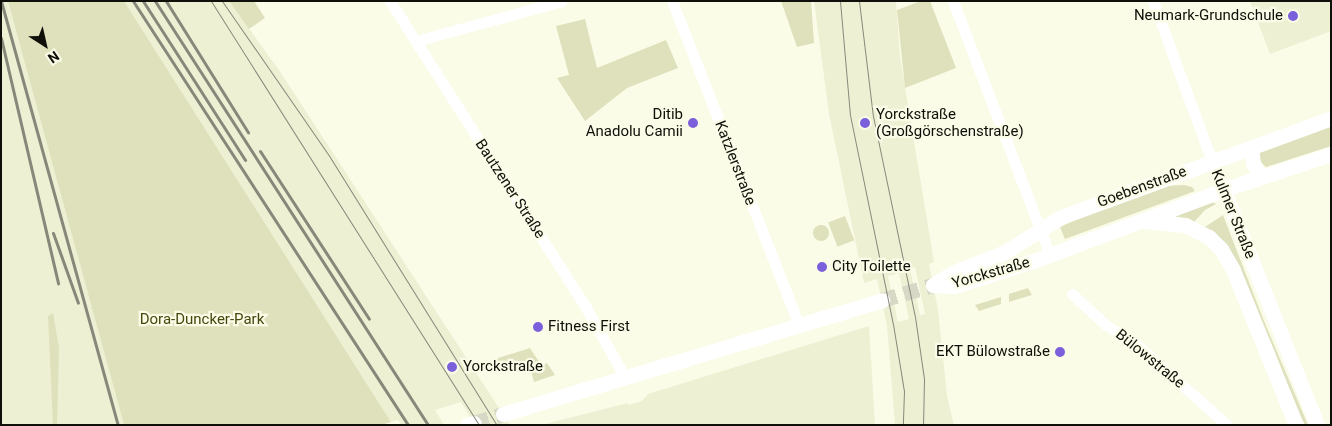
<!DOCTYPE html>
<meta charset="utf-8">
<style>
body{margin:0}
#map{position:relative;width:1332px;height:426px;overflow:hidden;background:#fafce7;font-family:Roboto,sans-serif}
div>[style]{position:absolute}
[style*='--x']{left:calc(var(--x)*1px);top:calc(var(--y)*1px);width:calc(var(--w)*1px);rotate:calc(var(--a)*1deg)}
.built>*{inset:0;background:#edf0d3}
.green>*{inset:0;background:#dee1bb;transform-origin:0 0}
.round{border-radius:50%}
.secondary-tunnel>*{height:15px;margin-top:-7.5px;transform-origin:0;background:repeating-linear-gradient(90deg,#d7d9c6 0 15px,transparent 0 23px)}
.minor>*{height:11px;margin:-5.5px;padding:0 5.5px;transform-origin:5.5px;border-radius:5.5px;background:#fff}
.secondary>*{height:15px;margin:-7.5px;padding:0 7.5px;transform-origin:7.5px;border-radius:7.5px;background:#fff}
.tram>*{height:1px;margin:-0.5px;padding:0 0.5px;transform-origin:0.5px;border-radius:0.5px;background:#87887a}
.rail>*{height:3px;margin:-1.5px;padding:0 1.5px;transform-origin:1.5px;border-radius:1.5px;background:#87887a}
.dots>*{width:14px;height:14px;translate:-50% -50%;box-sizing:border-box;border:2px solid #fafce7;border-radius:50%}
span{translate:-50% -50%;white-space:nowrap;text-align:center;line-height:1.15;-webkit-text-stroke:4.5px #fafce7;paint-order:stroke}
.poi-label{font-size:15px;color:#0f1009}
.right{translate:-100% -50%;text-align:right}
.left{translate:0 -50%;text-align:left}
.street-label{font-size:15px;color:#0f1009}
.park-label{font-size:15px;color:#46480e}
.frame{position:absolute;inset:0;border:2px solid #0f1009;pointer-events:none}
.north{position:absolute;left:20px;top:20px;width:50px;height:50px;-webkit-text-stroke:4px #fafce7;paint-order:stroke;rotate:145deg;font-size:14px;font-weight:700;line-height:20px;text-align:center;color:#0f1009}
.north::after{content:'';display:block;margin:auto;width:18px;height:22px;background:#0f1009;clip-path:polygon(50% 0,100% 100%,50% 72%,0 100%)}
</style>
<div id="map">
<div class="built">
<div style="clip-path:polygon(1px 1px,8px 1px,14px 21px,124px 425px,1px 425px)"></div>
<div style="clip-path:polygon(124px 1px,229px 1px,279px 70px,510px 425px,475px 425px,461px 402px,435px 410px,444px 425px,401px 425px,398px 420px,391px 422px)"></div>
<div style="clip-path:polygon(evenodd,814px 1px,896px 1px,900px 57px,934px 262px,929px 264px,938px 310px,947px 396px,954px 425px,895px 425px,887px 326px,877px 279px,864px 283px,829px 114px,814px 1px,915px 267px,925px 314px,920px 315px,910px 269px,915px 267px,814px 1px,899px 273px,909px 319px,898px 322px,888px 276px,899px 273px)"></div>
<div style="clip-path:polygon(1250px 1px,1331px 1px,1331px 31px,1270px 54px)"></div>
<div style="clip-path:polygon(869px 326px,875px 425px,545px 424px,628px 403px,629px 405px,642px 401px,648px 394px)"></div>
</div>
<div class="green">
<div style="clip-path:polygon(8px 1px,124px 1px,391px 422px,381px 425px,124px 425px)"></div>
<div style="clip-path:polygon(229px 1px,254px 1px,265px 18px,249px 29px)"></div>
<div style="clip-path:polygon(781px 1px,811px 1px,814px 43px,797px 47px)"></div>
<div style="clip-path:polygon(921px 1px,930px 1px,956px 68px,905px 88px,897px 10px)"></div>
<div style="clip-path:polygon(585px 19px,597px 68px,666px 40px,678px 68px,627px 88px,585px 121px,557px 78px,569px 75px,556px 26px)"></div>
<div style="clip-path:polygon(1331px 126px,1331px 146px,1266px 167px,1256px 158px,1261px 151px)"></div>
<div style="clip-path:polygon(1184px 185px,1192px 187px,1195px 191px,1065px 239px,1060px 227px,1082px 217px,1165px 186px)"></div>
<div style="clip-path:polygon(1212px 202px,1216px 204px,1205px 210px,1194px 222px,1174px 216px)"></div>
<div style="clip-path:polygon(1223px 215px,1264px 321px,1308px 425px,1305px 425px,1295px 405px,1269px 338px,1205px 227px)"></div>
<div style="left:845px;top:216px;width:26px;height:18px;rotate:69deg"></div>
<div class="round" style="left:813px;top:225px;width:16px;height:16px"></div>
<div style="clip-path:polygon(1028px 288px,1032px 295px,1009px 302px,1009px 294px)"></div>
<div style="clip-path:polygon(1001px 297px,1001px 304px,979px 311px,975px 305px)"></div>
<div style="clip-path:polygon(53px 313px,59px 348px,57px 425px,53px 425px,48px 316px)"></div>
<div style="clip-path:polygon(530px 348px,542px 366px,547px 363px,555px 375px,534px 382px,528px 360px,501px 368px,495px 359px)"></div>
</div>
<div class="secondary-tunnel">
<div style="--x:882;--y:300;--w:53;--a:-16.4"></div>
<div style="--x:474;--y:423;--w:30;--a:-17"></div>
</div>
<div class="minor">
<div style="--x:390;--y:1;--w:360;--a:57.4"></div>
<div style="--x:584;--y:304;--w:86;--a:60.8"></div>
<div style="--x:672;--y:1;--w:348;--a:68.6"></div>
<div style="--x:953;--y:1;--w:272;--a:69.1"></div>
<div style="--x:1153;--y:1;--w:171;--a:69.8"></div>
<div style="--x:416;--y:41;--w:151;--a:-15.3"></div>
<div style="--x:1072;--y:294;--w:46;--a:42.4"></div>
<div style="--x:1106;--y:325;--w:37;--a:33"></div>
<div style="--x:1137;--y:345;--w:120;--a:41.6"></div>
</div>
<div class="secondary">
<div style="--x:1251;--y:147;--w:16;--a:83"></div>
<div style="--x:1253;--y:163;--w:16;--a:63"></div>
<div style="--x:1212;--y:161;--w:284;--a:68.3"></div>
<div style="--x:1145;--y:221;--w:40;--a:5.7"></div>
<div style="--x:1185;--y:225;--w:27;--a:27"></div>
<div style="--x:1209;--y:237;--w:17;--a:45"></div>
<div style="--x:1221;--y:249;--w:24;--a:60"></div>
<div style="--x:1233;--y:270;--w:167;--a:67.9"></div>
<div style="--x:933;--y:285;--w:22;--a:-32"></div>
<div style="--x:952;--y:273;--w:57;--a:-21.6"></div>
<div style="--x:1005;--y:252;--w:66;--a:-32"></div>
<div style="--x:1061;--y:217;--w:288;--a:-20.1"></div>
<div style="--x:933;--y:285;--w:21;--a:3"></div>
<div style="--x:954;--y:286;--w:86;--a:-17.6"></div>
<div style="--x:1036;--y:260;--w:200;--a:-20.5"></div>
<div style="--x:1223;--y:190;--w:114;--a:-18.4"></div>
<div style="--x:503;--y:414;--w:396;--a:-16.7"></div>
<div style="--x:467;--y:425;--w:7;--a:-16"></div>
</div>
<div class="tram">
<div style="--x:211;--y:1;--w:502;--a:57.7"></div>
<div style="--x:222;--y:1;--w:186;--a:55.3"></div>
<div style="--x:328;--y:154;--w:319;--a:58.1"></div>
<div style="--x:840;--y:1;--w:114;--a:85"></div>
<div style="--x:850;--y:115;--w:213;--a:78.4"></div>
<div style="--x:893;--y:324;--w:68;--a:80.7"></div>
<div style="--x:904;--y:391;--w:34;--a:92"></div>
<div style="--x:859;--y:1;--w:116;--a:83.1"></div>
<div style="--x:873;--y:116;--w:205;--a:78.2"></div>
<div style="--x:915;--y:317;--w:63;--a:81.7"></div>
<div style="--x:924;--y:379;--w:46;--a:91.2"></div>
</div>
<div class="rail">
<div style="--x:1;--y:1;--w:440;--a:74.6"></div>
<div style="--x:133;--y:1;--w:505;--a:57.03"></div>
<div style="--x:143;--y:1;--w:189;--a:57.3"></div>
<div style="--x:155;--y:1;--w:504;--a:57.22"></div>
<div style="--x:166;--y:1;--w:155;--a:58"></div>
<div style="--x:1;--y:38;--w:252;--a:76.9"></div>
<div style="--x:260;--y:151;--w:200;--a:57"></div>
<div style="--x:53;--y:233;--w:74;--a:70.3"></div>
</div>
<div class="dots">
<div style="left:1293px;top:16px;background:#7c60db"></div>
<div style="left:693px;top:123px;background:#7c60db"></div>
<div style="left:865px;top:123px;background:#7c60db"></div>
<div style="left:822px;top:267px;background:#7c60db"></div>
<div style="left:538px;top:327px;background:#7c60db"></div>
<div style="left:1060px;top:352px;background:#7c60db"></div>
<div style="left:452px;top:367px;background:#7c60db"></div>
</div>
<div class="poi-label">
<span class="right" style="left:1283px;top:16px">Neumark-Grundschule</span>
<span class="right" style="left:683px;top:123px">Ditib<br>Anadolu Camii</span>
<span class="left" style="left:876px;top:123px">Yorckstraße<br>(Großgörschenstraße)</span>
<span class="left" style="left:832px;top:267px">City Toilette</span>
<span class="left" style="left:548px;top:327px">Fitness First</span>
<span class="right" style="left:1050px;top:352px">EKT Bülowstraße</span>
<span class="left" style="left:463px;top:367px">Yorckstraße</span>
</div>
<div class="street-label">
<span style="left:735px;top:163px;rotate:69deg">Katzlerstraße</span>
<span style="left:1142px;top:187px;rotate:-20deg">Goebenstraße</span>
<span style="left:510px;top:189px;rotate:57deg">Bautzener Straße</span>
<span style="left:1233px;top:214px;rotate:68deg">Kulmer Straße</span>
<span style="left:991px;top:273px;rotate:-16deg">Yorckstraße</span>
<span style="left:1150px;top:359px;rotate:39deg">Bülowstraße</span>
</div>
<div class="park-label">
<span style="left:202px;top:320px">Dora-Duncker-Park</span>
</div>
<div class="frame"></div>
<div class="north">N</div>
</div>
